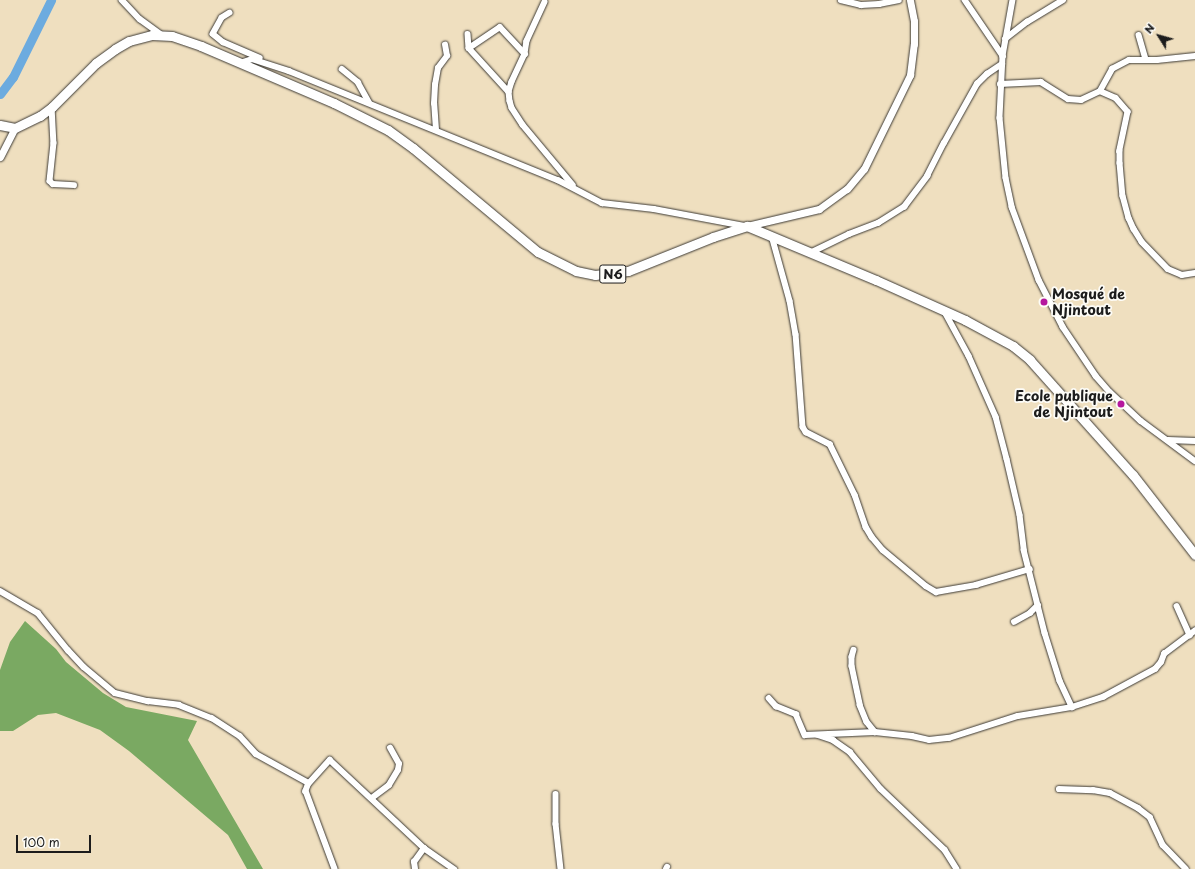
<!DOCTYPE html>
<meta charset="utf-8">
<style>
body{margin:0}
#map{position:relative;width:1195px;height:869px;overflow:hidden;background:#efdfbf;font-family:"Playpen Sans",sans-serif}
div>[style]{position:absolute}
[style*='--x']{left:calc(var(--x)*1px);top:calc(var(--y)*1px);width:calc(var(--w)*1px);rotate:calc(var(--a)*1deg)}
.forest>*{inset:0;background:#7aa962}
.river>*{height:9px;margin:-4.5px;padding:0 4.5px;transform-origin:4.5px;border-radius:4.5px;background:#6cabdf}
.roads{filter:drop-shadow(0 0 1px #3c3934) drop-shadow(0 0 1px #3c3934)}
.minor>*{height:5.5px;margin:-2.75px;padding:0 2.75px;transform-origin:2.75px;border-radius:2.75px;background:#fff}
.tertiary>*{height:7px;margin:-3.5px;padding:0 3.5px;transform-origin:3.5px;border-radius:3.5px;background:#fff}
.secondary>*{height:7px;margin:-3.5px;padding:0 3.5px;transform-origin:3.5px;border-radius:3.5px;background:#fff}
.trunk>*{height:9px;margin:-4.5px;padding:0 4.5px;transform-origin:4.5px;border-radius:4.5px;background:#fff}
.dots>*{width:11px;height:11px;translate:-50% -50%;box-sizing:border-box;border:2px solid #fdfcf7;border-radius:50%}
span{translate:-50% -50%;white-space:nowrap;text-align:center;line-height:1.15;-webkit-text-stroke:3.5px #fdfcf7;paint-order:stroke}
.shield-label span{padding:1px 3px;background:#fdfcf7;border:1px solid;border-radius:3px;-webkit-text-stroke-width:0}
.shield-label{font-size:13px;color:#1c1c1c;font-weight:700}
.poi-label{font-size:14px;color:#1c1c1c;font-weight:700}
.left{translate:0 -50%;text-align:left}
.right{translate:-100% -50%;text-align:right}
.north{position:absolute;left:1139px;top:16px;width:40px;height:40px;-webkit-text-stroke:3px #fdfcf7;paint-order:stroke;rotate:307deg;font-size:11px;font-weight:700;line-height:16px;text-align:center;color:#1c1c1c}
.north::after{content:'';display:block;margin:auto;width:14px;height:18px;background:#1c1c1c;clip-path:polygon(50% 0,100% 100%,50% 72%,0 100%)}
.scale{position:absolute;left:16px;top:835px;width:75px;height:18px;box-sizing:border-box;border:2px solid #1c1c1c;border-top:0;padding-left:5px;font-size:12px;line-height:14px;white-space:nowrap;color:#1c1c1c;-webkit-text-stroke:3px #fdfcf7;paint-order:stroke}
</style>
<div id="map">
<div class="forest">
<div style="clip-path:polygon(25px 621px,56px 649px,66px 662px,103px 693px,126px 707px,197px 721px,188px 740px,263px 869px,247px 869px,228px 835px,129px 751px,100px 730px,56px 713px,38px 715px,13px 731px,0 731px,0 670px,10px 642px)"></div>
</div>
<div class="river">
<div style="--x:0;--y:94;--w:21;--a:-53"></div>
<div style="--x:13;--y:77;--w:86;--a:-63.7"></div>
</div>
<div class="roads">
<div class="minor">
<div style="--x:122;--y:0;--w:26;--a:47"></div>
<div style="--x:140;--y:19;--w:27;--a:36"></div>
<div style="--x:841;--y:0;--w:21;--a:14"></div>
<div style="--x:861;--y:5;--w:18;--a:-3"></div>
<div style="--x:879;--y:4;--w:20;--a:-11"></div>
<div style="--x:965;--y:0;--w:68;--a:55.8"></div>
<div style="--x:1013;--y:0;--w:57;--a:100.1"></div>
<div style="--x:1003;--y:56;--w:62;--a:92.8"></div>
<div style="--x:1000;--y:118;--w:60;--a:84.3"></div>
<div style="--x:1006;--y:178;--w:30;--a:78"></div>
<div style="--x:1012;--y:207;--w:78;--a:69.7"></div>
<div style="--x:1039;--y:280;--w:53;--a:62.9"></div>
<div style="--x:1063;--y:327;--w:59;--a:56"></div>
<div style="--x:1096;--y:376;--w:21;--a:49"></div>
<div style="--x:1110;--y:392;--w:42;--a:43.1"></div>
<div style="--x:1141;--y:421;--w:67;--a:36.5"></div>
<div style="--x:545;--y:2;--w:43;--a:114.8"></div>
<div style="--x:527;--y:41;--w:13;--a:99"></div>
<div style="--x:525;--y:54;--w:31;--a:115"></div>
<div style="--x:512;--y:82;--w:10;--a:107"></div>
<div style="--x:509;--y:92;--w:9;--a:84"></div>
<div style="--x:510;--y:101;--w:7;--a:74"></div>
<div style="--x:512;--y:108;--w:20;--a:57"></div>
<div style="--x:523;--y:125;--w:78;--a:50.2"></div>
<div style="--x:230;--y:13;--w:9;--a:148"></div>
<div style="--x:222;--y:18;--w:18;--a:119"></div>
<div style="--x:213;--y:34;--w:13;--a:39"></div>
<div style="--x:223;--y:42;--w:40;--a:23.4"></div>
<div style="--x:468;--y:34;--w:14;--a:86"></div>
<div style="--x:469;--y:48;--w:59;--a:47.7"></div>
<div style="--x:1139;--y:35;--w:25;--a:74"></div>
<div style="--x:1005;--y:39;--w:28;--a:-38"></div>
<div style="--x:1027;--y:22;--w:42;--a:-31.4"></div>
<div style="--x:469;--y:48;--w:37;--a:-34"></div>
<div style="--x:500;--y:27;--w:37;--a:47"></div>
<div style="--x:240;--y:63;--w:13;--a:-18"></div>
<div style="--x:252;--y:59;--w:39;--a:18"></div>
<div style="--x:289;--y:71;--w:290;--a:22.1"></div>
<div style="--x:558;--y:180;--w:50;--a:27.6"></div>
<div style="--x:602;--y:203;--w:52;--a:6.6"></div>
<div style="--x:654;--y:209;--w:93;--a:10.6"></div>
<div style="--x:342;--y:69;--w:21;--a:39"></div>
<div style="--x:358;--y:82;--w:23;--a:61"></div>
<div style="--x:1000;--y:84;--w:41;--a:-2.8"></div>
<div style="--x:1041;--y:82;--w:32;--a:32"></div>
<div style="--x:1068;--y:99;--w:13;--a:4"></div>
<div style="--x:1081;--y:100;--w:21;--a:-25"></div>
<div style="--x:1100;--y:91;--w:25;--a:-61"></div>
<div style="--x:1112;--y:69;--w:19;--a:-28"></div>
<div style="--x:1129;--y:60;--w:28;--a:0"></div>
<div style="--x:1157;--y:60;--w:38;--a:-6"></div>
<div style="--x:1100;--y:91;--w:17;--a:24"></div>
<div style="--x:1116;--y:98;--w:18;--a:49"></div>
<div style="--x:1128;--y:112;--w:40;--a:102"></div>
<div style="--x:1120;--y:151;--w:12;--a:90"></div>
<div style="--x:1120;--y:163;--w:33;--a:85"></div>
<div style="--x:1123;--y:196;--w:23;--a:75"></div>
<div style="--x:1129;--y:218;--w:12;--a:66"></div>
<div style="--x:1134;--y:229;--w:15;--a:58"></div>
<div style="--x:1142;--y:242;--w:37;--a:46"></div>
<div style="--x:1168;--y:269;--w:15;--a:23"></div>
<div style="--x:1182;--y:275;--w:13;--a:-9"></div>
<div style="--x:52;--y:107;--w:36;--a:87"></div>
<div style="--x:54;--y:143;--w:38;--a:96"></div>
<div style="--x:50;--y:181;--w:4;--a:45"></div>
<div style="--x:53;--y:184;--w:21;--a:3"></div>
<div style="--x:436;--y:130;--w:26;--a:-94"></div>
<div style="--x:434;--y:104;--w:19;--a:-87"></div>
<div style="--x:435;--y:85;--w:17;--a:-80"></div>
<div style="--x:438;--y:68;--w:15;--a:-53"></div>
<div style="--x:447;--y:56;--w:11;--a:-100"></div>
<div style="--x:772;--y:236;--w:67;--a:74.5"></div>
<div style="--x:790;--y:301;--w:34;--a:80"></div>
<div style="--x:796;--y:334;--w:93;--a:85.7"></div>
<div style="--x:803;--y:427;--w:6;--a:59"></div>
<div style="--x:806;--y:432;--w:27;--a:27"></div>
<div style="--x:830;--y:444;--w:57;--a:63.9"></div>
<div style="--x:855;--y:495;--w:34;--a:71"></div>
<div style="--x:866;--y:527;--w:12;--a:59"></div>
<div style="--x:872;--y:537;--w:17;--a:50"></div>
<div style="--x:883;--y:550;--w:56;--a:39.9"></div>
<div style="--x:926;--y:586;--w:12;--a:31"></div>
<div style="--x:936;--y:592;--w:41;--a:-9.9"></div>
<div style="--x:976;--y:585;--w:56;--a:-16.5"></div>
<div style="--x:812;--y:252;--w:41;--a:-25.9"></div>
<div style="--x:849;--y:234;--w:31;--a:-21"></div>
<div style="--x:878;--y:223;--w:31;--a:-32"></div>
<div style="--x:904;--y:207;--w:39;--a:-53"></div>
<div style="--x:927;--y:176;--w:37;--a:-63"></div>
<div style="--x:944;--y:143;--w:68;--a:-60.8"></div>
<div style="--x:977;--y:84;--w:14;--a:-45"></div>
<div style="--x:987;--y:74;--w:18;--a:-34"></div>
<div style="--x:945;--y:312;--w:50;--a:61.4"></div>
<div style="--x:969;--y:356;--w:67;--a:66.1"></div>
<div style="--x:996;--y:417;--w:43;--a:75.3"></div>
<div style="--x:1007;--y:459;--w:57;--a:76.9"></div>
<div style="--x:1020;--y:515;--w:35;--a:83"></div>
<div style="--x:1024;--y:550;--w:86;--a:75.8"></div>
<div style="--x:1045;--y:633;--w:50;--a:72.6"></div>
<div style="--x:1060;--y:681;--w:29;--a:65"></div>
<div style="--x:1072;--y:707;--w:33;--a:-18"></div>
<div style="--x:1103;--y:697;--w:59;--a:-28.3"></div>
<div style="--x:1155;--y:669;--w:9;--a:-49"></div>
<div style="--x:1161;--y:662;--w:9;--a:-69"></div>
<div style="--x:1164;--y:654;--w:39;--a:-37"></div>
<div style="--x:1168;--y:440;--w:27;--a:2"></div>
<div style="--x:0;--y:591;--w:44;--a:30.1"></div>
<div style="--x:38;--y:613;--w:48;--a:51"></div>
<div style="--x:68;--y:650;--w:23;--a:47"></div>
<div style="--x:84;--y:667;--w:40;--a:40"></div>
<div style="--x:115;--y:693;--w:34;--a:14"></div>
<div style="--x:148;--y:701;--w:31;--a:7"></div>
<div style="--x:179;--y:705;--w:35;--a:22"></div>
<div style="--x:212;--y:718;--w:33;--a:33"></div>
<div style="--x:240;--y:736;--w:24;--a:48"></div>
<div style="--x:256;--y:754;--w:60;--a:28.7"></div>
<div style="--x:309;--y:783;--w:31;--a:-48"></div>
<div style="--x:330;--y:760;--w:129;--a:43.1"></div>
<div style="--x:424;--y:848;--w:37;--a:35"></div>
<div style="--x:1177;--y:606;--w:32;--a:66"></div>
<div style="--x:1014;--y:622;--w:18;--a:-29"></div>
<div style="--x:1030;--y:613;--w:11;--a:-45"></div>
<div style="--x:854;--y:650;--w:7;--a:106"></div>
<div style="--x:852;--y:657;--w:9;--a:90"></div>
<div style="--x:852;--y:666;--w:40;--a:78"></div>
<div style="--x:860;--y:705;--w:18;--a:68"></div>
<div style="--x:867;--y:722;--w:13;--a:51"></div>
<div style="--x:769;--y:698;--w:11;--a:49"></div>
<div style="--x:776;--y:706;--w:22;--a:22"></div>
<div style="--x:796;--y:714;--w:23;--a:67"></div>
<div style="--x:805;--y:735;--w:70;--a:-2.5"></div>
<div style="--x:875;--y:732;--w:37;--a:6"></div>
<div style="--x:912;--y:736;--w:17;--a:13"></div>
<div style="--x:929;--y:740;--w:20;--a:-6"></div>
<div style="--x:949;--y:738;--w:72;--a:-17.7"></div>
<div style="--x:1018;--y:716;--w:55;--a:-9.5"></div>
<div style="--x:818;--y:735;--w:16;--a:18"></div>
<div style="--x:833;--y:740;--w:21;--a:35"></div>
<div style="--x:850;--y:752;--w:48;--a:50"></div>
<div style="--x:881;--y:789;--w:88;--a:43.6"></div>
<div style="--x:945;--y:850;--w:22;--a:58"></div>
<div style="--x:309;--y:783;--w:9;--a:111"></div>
<div style="--x:306;--y:791;--w:83;--a:69.6"></div>
<div style="--x:1059;--y:789;--w:34;--a:2"></div>
<div style="--x:1093;--y:790;--w:17;--a:10"></div>
<div style="--x:1110;--y:793;--w:32;--a:28"></div>
<div style="--x:1138;--y:808;--w:15;--a:37"></div>
<div style="--x:1150;--y:817;--w:31;--a:65"></div>
<div style="--x:1163;--y:845;--w:33;--a:46"></div>
<div style="--x:556;--y:794;--w:30;--a:90"></div>
<div style="--x:556;--y:824;--w:45;--a:83.7"></div>
<div style="--x:372;--y:798;--w:21;--a:-37"></div>
<div style="--x:389;--y:785;--w:17;--a:-59"></div>
<div style="--x:398;--y:770;--w:6;--a:-81"></div>
<div style="--x:399;--y:764;--w:18;--a:-119"></div>
<div style="--x:415;--y:869;--w:7;--a:-98"></div>
<div style="--x:414;--y:862;--w:17;--a:-54"></div>
<div style="--x:666;--y:869;--w:2;--a:-63"></div>
</div>
<div class="tertiary">
<div style="--x:0;--y:157;--w:33;--a:-63"></div>
</div>
<div class="secondary">
<div style="--x:747;--y:226;--w:74;--a:-13.3"></div>
<div style="--x:819;--y:209;--w:34;--a:-36"></div>
<div style="--x:847;--y:189;--w:26;--a:-50"></div>
<div style="--x:864;--y:169;--w:105;--a:-63.9"></div>
<div style="--x:910;--y:75;--w:31;--a:-83"></div>
<div style="--x:914;--y:44;--w:23;--a:-90"></div>
<div style="--x:914;--y:21;--w:21;--a:-101"></div>
</div>
<div class="trunk">
<div style="--x:0;--y:125;--w:15;--a:11"></div>
<div style="--x:15;--y:128;--w:28;--a:-26"></div>
<div style="--x:40;--y:116;--w:15;--a:-37"></div>
<div style="--x:52;--y:107;--w:62;--a:-45"></div>
<div style="--x:96;--y:63;--w:24;--a:-36"></div>
<div style="--x:115;--y:49;--w:16;--a:-30"></div>
<div style="--x:129;--y:41;--w:24;--a:-15"></div>
<div style="--x:152;--y:35;--w:20;--a:3"></div>
<div style="--x:172;--y:36;--w:31;--a:19"></div>
<div style="--x:201;--y:46;--w:145;--a:23.2"></div>
<div style="--x:334;--y:103;--w:60;--a:26.6"></div>
<div style="--x:388;--y:130;--w:31;--a:36"></div>
<div style="--x:413;--y:148;--w:163;--a:39.8"></div>
<div style="--x:538;--y:252;--w:42;--a:26.6"></div>
<div style="--x:576;--y:271;--w:19;--a:12"></div>
<div style="--x:595;--y:275;--w:33;--a:-7"></div>
<div style="--x:628;--y:271;--w:92;--a:-21.8"></div>
<div style="--x:713;--y:237;--w:36;--a:-18"></div>
<div style="--x:747;--y:226;--w:140;--a:22.7"></div>
<div style="--x:876;--y:280;--w:98;--a:24.2"></div>
<div style="--x:965;--y:320;--w:55;--a:28.4"></div>
<div style="--x:1013;--y:346;--w:22;--a:39"></div>
<div style="--x:1030;--y:360;--w:154;--a:48.2"></div>
<div style="--x:1133;--y:475;--w:101;--a:52.2"></div>
</div>
</div>
<div class="dots">
<div style="left:1044px;top:302px;background:#b5179e"></div>
<div style="left:1121px;top:404px;background:#b5179e"></div>
</div>
<div class="shield-label">
<span style="left:613px;top:274px">N6</span>
</div>
<div class="poi-label">
<span class="left" style="left:1052px;top:302px">Mosqué de<br>Njintout</span>
<span class="right" style="left:1113px;top:404px">Ecole publique<br>de Njintout</span>
</div>
<div class="north">N</div>
<div class="scale">100 m</div>
</div>
